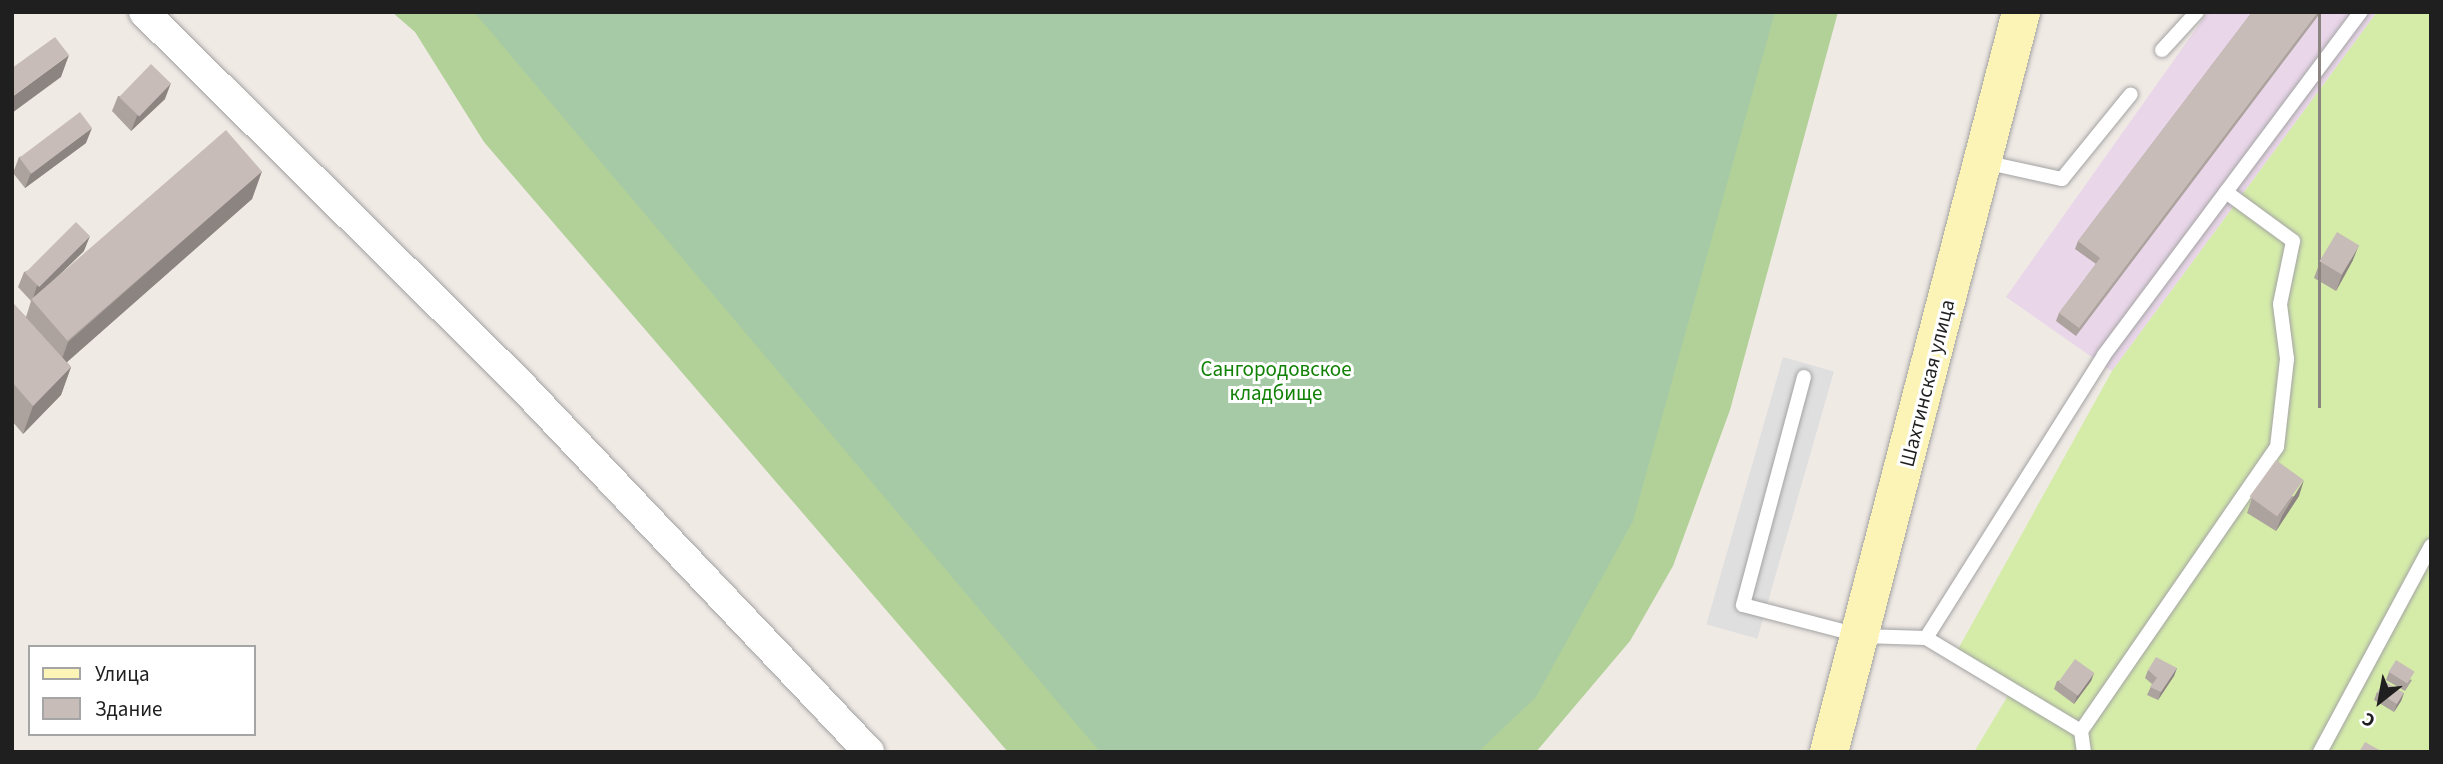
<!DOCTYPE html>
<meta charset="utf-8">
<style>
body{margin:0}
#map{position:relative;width:2443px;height:764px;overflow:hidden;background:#f0eae5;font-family:"Source Sans 3",sans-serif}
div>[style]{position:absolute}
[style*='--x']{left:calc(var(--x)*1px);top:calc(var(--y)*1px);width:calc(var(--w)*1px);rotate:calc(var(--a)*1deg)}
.industrial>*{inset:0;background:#e9d6e9}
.grass>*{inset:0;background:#d5eca9}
.forest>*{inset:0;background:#b2d198}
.cemetery>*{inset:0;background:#a6caa5}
.parking>*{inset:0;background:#dfdfdf;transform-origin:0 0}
.roads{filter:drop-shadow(0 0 2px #a3a3a3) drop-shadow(0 0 2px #a3a3a3)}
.lane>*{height:14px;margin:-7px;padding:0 7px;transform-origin:7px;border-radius:7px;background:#fff}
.street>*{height:30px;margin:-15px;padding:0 15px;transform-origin:15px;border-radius:15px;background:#fff}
.secondary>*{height:38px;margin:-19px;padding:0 19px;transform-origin:19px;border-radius:19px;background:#fcf4b7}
.wall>*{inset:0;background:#aca29e}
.shaded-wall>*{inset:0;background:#8c8481;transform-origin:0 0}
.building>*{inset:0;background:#c8bcb8;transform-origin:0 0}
span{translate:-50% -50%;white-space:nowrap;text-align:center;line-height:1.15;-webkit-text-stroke:6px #fff;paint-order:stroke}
.park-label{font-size:21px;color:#128207}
.street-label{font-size:21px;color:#1f1f1f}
.frame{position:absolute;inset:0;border:14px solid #1f1f1f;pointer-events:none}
.legend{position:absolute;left:28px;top:645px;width:228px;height:91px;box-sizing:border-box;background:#fff;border:2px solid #a5a5a5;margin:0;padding:9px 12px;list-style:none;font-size:21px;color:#1f1f1f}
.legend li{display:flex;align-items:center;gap:14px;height:35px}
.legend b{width:35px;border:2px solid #a5a5a5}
.north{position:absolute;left:2345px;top:666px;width:70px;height:70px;-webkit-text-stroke:5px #fff;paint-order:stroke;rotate:211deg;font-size:19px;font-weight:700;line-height:28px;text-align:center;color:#1f1f1f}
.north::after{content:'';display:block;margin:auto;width:24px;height:32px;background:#1f1f1f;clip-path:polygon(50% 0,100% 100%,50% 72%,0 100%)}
</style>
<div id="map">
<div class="industrial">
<div style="clip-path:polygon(2208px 12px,2377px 12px,2112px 371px,2006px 297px)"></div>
</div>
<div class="grass">
<div style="clip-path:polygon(2377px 12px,2431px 12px,2431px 752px,1974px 752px,2009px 694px,1952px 660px,2112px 371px)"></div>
</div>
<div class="forest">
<div style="clip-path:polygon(392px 12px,1838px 12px,1730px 410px,1673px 566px,1630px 641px,1536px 752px,1008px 752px,484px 142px,415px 32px)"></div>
</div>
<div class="cemetery">
<div style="clip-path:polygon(474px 12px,1775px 12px,1633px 521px,1536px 697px,1478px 752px,1100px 752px)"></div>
</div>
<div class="parking">
<div style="left:1783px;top:357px;width:53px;height:278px;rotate:16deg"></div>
</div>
<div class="roads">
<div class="lane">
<div style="--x:2162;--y:50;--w:52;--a:-47.4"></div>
<div style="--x:1984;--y:162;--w:80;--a:12.3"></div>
<div style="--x:2062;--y:179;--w:109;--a:-50.9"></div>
<div style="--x:1804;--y:377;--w:236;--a:105"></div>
<div style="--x:1743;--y:605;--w:123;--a:14.6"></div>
<div style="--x:1862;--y:636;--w:64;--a:1.8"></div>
<div style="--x:1926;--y:638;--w:334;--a:-57.8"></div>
<div style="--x:2104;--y:355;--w:429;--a:-53.2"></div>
<div style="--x:1926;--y:638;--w:181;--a:31"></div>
<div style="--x:2081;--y:731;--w:21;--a:82"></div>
<div style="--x:2081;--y:731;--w:345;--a:-55.4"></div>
<div style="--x:2277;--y:447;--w:89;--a:-83.5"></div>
<div style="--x:2287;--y:359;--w:55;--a:-97.3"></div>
<div style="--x:2280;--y:304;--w:64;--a:-78.3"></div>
<div style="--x:2293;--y:241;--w:83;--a:-143.8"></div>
<div style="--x:2320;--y:752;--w:234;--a:-61.7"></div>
</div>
<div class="street">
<div style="--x:144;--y:12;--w:530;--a:44.69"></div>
<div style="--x:521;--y:385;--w:506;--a:46.52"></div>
</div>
<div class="secondary">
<div style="--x:1829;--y:752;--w:765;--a:-75.45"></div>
</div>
</div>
<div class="wall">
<div style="clip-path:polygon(2252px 12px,2321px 12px,2076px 336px,2056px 321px,2059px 313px,2096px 264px,2075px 249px,2078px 241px)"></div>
<div style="clip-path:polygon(118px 96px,165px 99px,131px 131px,112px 111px)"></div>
<div style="clip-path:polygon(86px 143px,25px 188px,13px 173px,19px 157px)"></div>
<div style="clip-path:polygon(262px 171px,252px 199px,67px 362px,71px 367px,61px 395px,23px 434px,12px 421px,12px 302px,26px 317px,31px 301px,18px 287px,24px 272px,84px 251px,43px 291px)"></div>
<div style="clip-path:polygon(2353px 260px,2336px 291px,2314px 278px,2320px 262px)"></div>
<div style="clip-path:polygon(2299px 496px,2276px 531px,2247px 513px,2252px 498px)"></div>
<div style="clip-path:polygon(2177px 668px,2174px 676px,2158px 700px,2147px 695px,2152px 684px,2145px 678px,2148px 670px)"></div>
<div style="clip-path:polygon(2389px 672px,2412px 680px,2405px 691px,2386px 680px)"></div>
<div style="clip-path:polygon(2094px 673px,2091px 681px,2074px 704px,2054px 689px,2057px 681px)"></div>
<div style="clip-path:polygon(2377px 692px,2404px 693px,2401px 701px,2394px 712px,2374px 700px)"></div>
</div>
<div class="shaded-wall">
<div style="left:2318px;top:12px;width:3px;height:396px"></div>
<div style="clip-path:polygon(69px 55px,61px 77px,12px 113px,12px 97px)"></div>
<div style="clip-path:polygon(171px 83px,165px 99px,131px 131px,137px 116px)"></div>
<div style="clip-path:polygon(92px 128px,86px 143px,25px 188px,31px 173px)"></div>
<div style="clip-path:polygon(262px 171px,252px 199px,58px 370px,68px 342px)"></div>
<div style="clip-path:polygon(90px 236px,84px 251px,32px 301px,37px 286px)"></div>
<div style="clip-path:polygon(2359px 245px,2353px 260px,2336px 291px,2342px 275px)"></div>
<div style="clip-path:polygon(71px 367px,61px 395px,23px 434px,33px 406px)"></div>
<div style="clip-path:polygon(2304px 480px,2299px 496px,2276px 531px,2282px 516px)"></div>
<div style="clip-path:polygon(2177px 668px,2174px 676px,2158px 700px,2161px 692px)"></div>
<div style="clip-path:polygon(2094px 673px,2091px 681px,2074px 704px,2077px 696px)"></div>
<div style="clip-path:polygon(2404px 693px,2401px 701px,2394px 712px,2397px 704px)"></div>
</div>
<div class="building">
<div style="clip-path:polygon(2252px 12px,2318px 12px,2079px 328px,2059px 313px,2100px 258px,2078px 241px)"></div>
<div style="clip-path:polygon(55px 37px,69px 55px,12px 97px,12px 68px)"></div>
<div style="left:151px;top:64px;width:28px;height:46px;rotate:44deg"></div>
<div style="left:80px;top:112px;width:20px;height:76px;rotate:53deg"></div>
<div style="left:226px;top:130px;width:55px;height:258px;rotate:49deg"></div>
<div style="left:76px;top:222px;width:20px;height:72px;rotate:45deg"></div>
<div style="left:2337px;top:232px;width:26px;height:34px;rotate:31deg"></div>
<div style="clip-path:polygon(12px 302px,71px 367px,33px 406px,12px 382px)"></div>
<div style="left:2276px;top:460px;width:34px;height:45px;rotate:36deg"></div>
<div style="clip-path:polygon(2156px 657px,2177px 668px,2161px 692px,2150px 687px,2157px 678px,2148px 670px)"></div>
<div style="left:2075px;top:659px;width:24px;height:28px;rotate:36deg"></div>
<div style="left:2396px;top:660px;width:22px;height:14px;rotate:32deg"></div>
<div style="left:2384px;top:681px;width:23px;height:13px;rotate:31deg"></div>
<div style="clip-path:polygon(2365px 742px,2383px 752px,2359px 752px)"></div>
</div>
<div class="park-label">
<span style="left:1276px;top:381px">Сангородовское<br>кладбище</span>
</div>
<div class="street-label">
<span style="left:1927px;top:383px;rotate:-76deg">Шахтинская улица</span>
</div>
<div class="frame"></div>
<ul class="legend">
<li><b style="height:9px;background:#fcf4b7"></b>Улица</li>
<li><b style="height:19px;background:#c8bcb8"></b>Здание</li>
</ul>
<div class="north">С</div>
</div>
